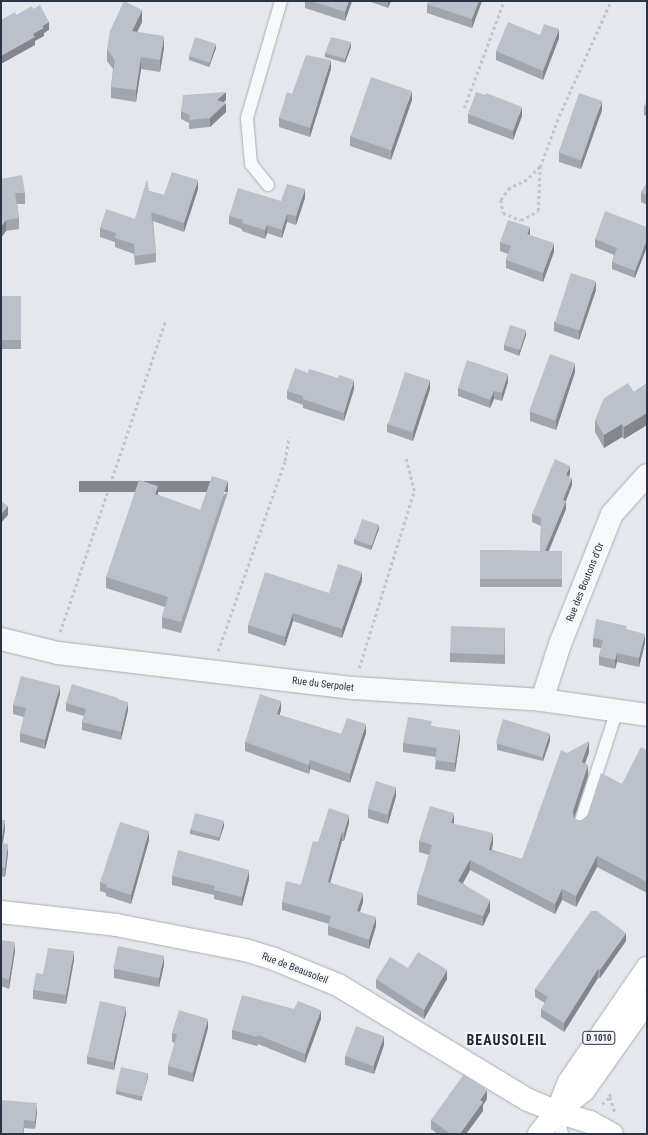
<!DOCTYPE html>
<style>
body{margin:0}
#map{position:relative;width:648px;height:1135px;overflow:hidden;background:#e4e7ec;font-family:"Roboto Condensed",sans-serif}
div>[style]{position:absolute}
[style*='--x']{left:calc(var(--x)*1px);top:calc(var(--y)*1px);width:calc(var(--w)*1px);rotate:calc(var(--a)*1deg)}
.path>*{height:2.5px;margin-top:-1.25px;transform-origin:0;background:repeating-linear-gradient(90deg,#c2c5cb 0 3px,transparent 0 6px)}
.roads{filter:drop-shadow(0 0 1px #a9aeb7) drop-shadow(0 0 1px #a9aeb7)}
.lane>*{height:12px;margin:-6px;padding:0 6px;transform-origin:6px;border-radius:6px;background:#f7f8fa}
.street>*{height:22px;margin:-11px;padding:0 11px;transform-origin:11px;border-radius:11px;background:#f7f8fa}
.secondary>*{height:22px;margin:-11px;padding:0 11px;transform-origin:11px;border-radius:11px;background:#fff}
.primary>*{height:22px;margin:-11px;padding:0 11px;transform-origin:11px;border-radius:11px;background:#fff}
.wall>*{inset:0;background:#a1a5ae;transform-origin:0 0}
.shaded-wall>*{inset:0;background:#83868d;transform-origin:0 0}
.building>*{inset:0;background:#bbc0ca;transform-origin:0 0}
span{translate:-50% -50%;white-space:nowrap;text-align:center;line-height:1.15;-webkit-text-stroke:4px #f4f6f9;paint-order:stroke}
.shield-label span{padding:1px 3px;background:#f4f6f9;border:1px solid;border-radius:3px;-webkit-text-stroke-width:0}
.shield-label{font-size:9px;color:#2b3445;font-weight:700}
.street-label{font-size:10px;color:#2b3445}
.district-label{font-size:14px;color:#1d2536;font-weight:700;letter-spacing:1px}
.frame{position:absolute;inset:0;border:2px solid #2b3445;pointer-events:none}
</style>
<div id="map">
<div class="path">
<div style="--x:464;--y:108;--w:114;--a:-69.5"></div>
<div style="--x:540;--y:167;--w:18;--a:135"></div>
<div style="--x:527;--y:180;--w:19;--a:155"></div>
<div style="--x:510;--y:188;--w:15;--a:127"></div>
<div style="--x:501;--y:200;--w:13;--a:81"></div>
<div style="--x:503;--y:213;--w:19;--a:21"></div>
<div style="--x:521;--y:220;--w:19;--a:-28"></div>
<div style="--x:538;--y:211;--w:44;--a:-87.4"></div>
<div style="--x:540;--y:167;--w:54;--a:-69.6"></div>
<div style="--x:559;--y:116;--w:126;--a:-65.7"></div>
<div style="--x:60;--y:632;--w:330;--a:-71.3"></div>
<div style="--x:218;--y:651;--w:201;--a:-70.6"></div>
<div style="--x:285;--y:461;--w:24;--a:-81"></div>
<div style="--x:359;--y:668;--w:185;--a:-72.7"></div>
<div style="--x:414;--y:491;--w:33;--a:-104"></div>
<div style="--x:610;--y:1097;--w:16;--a:72"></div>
<div style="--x:602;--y:1104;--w:11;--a:-41"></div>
<div style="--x:610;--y:1097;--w:4;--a:-104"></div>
</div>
<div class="roads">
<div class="lane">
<div style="--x:268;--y:185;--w:27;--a:-129"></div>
<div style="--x:251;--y:164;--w:46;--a:-95"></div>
<div style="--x:247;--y:118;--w:122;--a:-73.8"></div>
<div style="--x:580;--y:824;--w:120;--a:-72"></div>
<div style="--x:557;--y:1112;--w:23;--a:77"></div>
</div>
<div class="street">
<div style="--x:1;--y:639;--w:59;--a:13.8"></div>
<div style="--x:58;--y:653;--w:297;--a:6.8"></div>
<div style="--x:353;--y:688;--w:189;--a:3.6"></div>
<div style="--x:542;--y:700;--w:106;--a:8.1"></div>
<div style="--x:542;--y:700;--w:59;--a:-72.2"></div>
<div style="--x:560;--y:644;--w:140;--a:-68.2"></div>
<div style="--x:612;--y:514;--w:52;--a:-48.1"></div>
</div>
<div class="secondary">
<div style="--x:1;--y:912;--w:116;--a:6.4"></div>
<div style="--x:116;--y:925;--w:131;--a:11"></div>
<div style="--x:245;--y:950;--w:30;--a:17"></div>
<div style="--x:274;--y:959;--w:69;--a:22.1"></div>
<div style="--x:338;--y:985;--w:222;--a:31.2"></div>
<div style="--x:528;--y:1100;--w:31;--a:22"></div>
<div style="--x:557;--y:1112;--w:34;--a:17"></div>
<div style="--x:590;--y:1122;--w:25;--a:29"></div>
</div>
<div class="primary">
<div style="--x:558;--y:1110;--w:30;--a:-69"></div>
<div style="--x:569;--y:1082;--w:138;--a:-55.6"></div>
<div style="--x:539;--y:1134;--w:28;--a:-51"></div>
<div style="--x:557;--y:1112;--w:35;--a:-39"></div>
<div style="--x:584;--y:1090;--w:109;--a:-54.7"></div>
</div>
</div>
<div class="wall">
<div style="clip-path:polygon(305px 1px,352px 1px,345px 21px,305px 8px)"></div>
<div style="clip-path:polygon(368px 1px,391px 1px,388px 8px)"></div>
<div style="clip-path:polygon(482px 1px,472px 28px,427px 13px,427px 4px)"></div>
<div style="clip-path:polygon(142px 22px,137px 32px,164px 48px,160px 72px,141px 69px,136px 102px,111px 98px,111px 87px,113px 69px,107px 61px,107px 49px)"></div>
<div style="clip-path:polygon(540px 35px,559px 38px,543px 80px,496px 60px,496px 51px)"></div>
<div style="clip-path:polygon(351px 47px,345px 63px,325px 57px,325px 53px)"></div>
<div style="clip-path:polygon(216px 48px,209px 67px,189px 60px,189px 56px)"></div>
<div style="clip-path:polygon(331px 69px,310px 137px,279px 127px,279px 118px,292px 94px)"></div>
<div style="clip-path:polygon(485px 95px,522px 116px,513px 140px,468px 123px,468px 114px)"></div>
<div style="clip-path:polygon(226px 100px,224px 102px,226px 112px,210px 127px,189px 129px,189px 123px,181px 119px,181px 111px)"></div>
<div style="clip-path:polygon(412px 100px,391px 160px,350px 146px,350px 136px)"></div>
<div style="clip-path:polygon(647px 101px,647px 116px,644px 115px,644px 106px)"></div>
<div style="clip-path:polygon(602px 110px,581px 169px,559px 162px,559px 153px)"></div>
<div style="clip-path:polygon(1px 179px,25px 193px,25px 204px,17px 204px,19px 218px,19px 229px,6px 231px,1px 238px)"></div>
<div style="clip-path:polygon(647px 183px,647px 205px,641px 202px,641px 192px)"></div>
<div style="clip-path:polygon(198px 189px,184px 232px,153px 221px,156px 253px,156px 262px,135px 265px,134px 254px,115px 247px,115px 242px,100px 237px,100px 228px,135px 219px,149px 191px,164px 195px)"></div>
<div style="clip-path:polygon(305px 198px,296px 225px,287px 222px,282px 238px,267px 233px,265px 239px,242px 231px,242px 229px,229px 224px,229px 216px,281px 201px)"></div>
<div style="clip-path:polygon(647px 227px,635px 278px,612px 269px,612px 262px,614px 255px,595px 247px,595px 239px)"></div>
<div style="clip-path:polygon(530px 235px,554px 252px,543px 282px,506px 268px,506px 260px,508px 254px,500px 251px,500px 242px)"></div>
<div style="clip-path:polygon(596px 290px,579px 340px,554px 331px,554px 322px)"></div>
<div style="left:2px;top:296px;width:19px;height:53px"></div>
<div style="clip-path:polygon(526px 335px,519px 356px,504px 350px,504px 345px)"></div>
<div style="clip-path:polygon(575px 372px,556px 430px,530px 421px,530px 412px)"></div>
<div style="clip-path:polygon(508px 382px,502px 401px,494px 399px,490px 408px,458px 396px,458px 388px)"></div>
<div style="clip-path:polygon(647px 383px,647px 425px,624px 439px,622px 437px,604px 448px,595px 432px,595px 420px,634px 392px)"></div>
<div style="clip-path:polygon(354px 389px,344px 421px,303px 408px,303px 405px,287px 399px,287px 391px)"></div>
<div style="clip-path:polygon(430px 389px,413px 441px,387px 432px,387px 424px)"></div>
<div style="clip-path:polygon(570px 474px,569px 476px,572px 485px,566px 501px,566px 509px,549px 551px,562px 551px,562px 587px,480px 587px,480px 550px,540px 551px,541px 526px,532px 522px,532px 514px)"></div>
<div style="clip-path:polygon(228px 492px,181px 633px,162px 628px,162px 617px,165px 607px,106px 588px,106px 577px,158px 495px,200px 510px)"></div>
<div style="clip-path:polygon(379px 529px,371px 550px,354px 544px,354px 539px)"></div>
<div style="clip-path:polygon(647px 571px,647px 582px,646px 582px,646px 573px)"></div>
<div style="clip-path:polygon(362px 581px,342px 638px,293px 621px,285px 646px,248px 633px,248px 625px,329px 593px)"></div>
<div style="clip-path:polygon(505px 628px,505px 664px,450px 662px,450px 653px)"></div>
<div style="clip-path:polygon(627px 630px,645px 643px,639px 667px,617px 662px,615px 669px,599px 665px,599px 656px,601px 648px,593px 647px,593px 638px)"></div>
<div style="clip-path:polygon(60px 694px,45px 749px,20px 742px,20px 733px,24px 717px,13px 714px,13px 705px)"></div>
<div style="clip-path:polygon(118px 699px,128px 710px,121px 740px,82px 730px,82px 722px,84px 716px,66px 711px,66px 703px)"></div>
<div style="clip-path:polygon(281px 710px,279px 715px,341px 734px,366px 733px,350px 783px,310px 769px,309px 774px,245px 751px,245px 742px)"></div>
<div style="clip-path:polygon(432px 726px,460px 739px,455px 772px,435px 769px,436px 757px,403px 752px,403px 743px)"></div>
<div style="clip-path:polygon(550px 741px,543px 761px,497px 750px,497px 743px)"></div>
<div style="clip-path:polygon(647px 750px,647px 893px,597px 867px,576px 907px,562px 900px,555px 914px,470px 870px,463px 883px,490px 911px,483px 926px,417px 905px,417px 894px,429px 855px,419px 852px,419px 841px,454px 824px,493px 843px,492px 850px,522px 859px,567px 753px,589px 752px,585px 763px,588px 776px,574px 818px,578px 820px,582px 820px,622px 784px)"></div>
<div style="clip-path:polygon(396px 796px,388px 824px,368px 818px,368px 809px)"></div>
<div style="clip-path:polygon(1px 820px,5px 829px,3px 843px,8px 853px,5px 877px,1px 876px)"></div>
<div style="clip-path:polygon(349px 823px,344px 841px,342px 841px,330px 882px,363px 902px,360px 912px,376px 926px,369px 949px,328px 935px,328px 926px,329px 924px,282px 910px,282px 902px,301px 885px,318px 842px)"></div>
<div style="clip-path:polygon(224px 826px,219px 841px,190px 834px,190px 829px)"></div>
<div style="clip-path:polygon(149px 840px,131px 904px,106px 896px,106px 893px,100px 891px,100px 882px)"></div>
<div style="clip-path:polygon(172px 876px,249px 879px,242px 906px,214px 899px,214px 895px,172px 885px)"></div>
<div style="clip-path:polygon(1px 940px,15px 951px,9px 989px,1px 986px)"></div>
<div style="clip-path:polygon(626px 941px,600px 978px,598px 978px,564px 1032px,541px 1017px,541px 1009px,545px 1003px,535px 997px,535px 989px)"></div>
<div style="clip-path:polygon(74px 960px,66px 1004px,33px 999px,33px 990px,43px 974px)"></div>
<div style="clip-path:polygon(164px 965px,159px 987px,114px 978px,114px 969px)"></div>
<div style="clip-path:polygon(408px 968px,447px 979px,424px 1019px,376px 988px,376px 979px)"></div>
<div style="clip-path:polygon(126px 1014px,114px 1070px,87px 1064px,87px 1056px)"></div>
<div style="clip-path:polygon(321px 1019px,305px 1063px,258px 1044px,257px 1046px,232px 1039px,232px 1030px)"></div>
<div style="clip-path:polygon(208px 1028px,193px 1082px,168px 1075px,168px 1066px,175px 1043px,172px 1042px,172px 1033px)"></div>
<div style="clip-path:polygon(384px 1045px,374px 1074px,345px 1065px,345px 1056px)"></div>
<div style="clip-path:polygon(148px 1077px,141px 1101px,116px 1094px,116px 1090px)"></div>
<div style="clip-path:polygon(487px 1099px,483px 1105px,483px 1111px,466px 1134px,438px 1134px,431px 1129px,431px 1120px)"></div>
<div style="clip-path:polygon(37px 1112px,35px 1129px,24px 1128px,24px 1134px,1px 1134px)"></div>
</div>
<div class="shaded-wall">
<div style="clip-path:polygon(349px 1px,352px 1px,345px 21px,345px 12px)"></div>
<div style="clip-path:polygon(388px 1px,391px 1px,388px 8px)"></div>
<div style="clip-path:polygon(479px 1px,482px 1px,472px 28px,472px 19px)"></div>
<div style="clip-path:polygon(142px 10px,142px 22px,132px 43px,132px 31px)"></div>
<div style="clip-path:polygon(49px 22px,49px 30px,44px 33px,44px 36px,35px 41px,35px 45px,1px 64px,1px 56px,33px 34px,42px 26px)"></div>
<div style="clip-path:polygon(559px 29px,559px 38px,543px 80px,543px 71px)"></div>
<div style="clip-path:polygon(164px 36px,164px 48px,160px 72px,160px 60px)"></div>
<div style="clip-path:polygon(351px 42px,351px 47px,345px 63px,345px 59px)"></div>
<div style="clip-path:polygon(216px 44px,216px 48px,209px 67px,209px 62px)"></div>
<div style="clip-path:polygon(141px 57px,141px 69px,136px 102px,136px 90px)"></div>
<div style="clip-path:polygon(331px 60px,331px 69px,310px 137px,310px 128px)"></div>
<div style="clip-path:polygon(412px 91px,412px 100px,391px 160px,391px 151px)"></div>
<div style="clip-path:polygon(226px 92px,226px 100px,217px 108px,217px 100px)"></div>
<div style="clip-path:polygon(602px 101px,602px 110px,581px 169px,581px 161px)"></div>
<div style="clip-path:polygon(226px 103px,226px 112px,210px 127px,210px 118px)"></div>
<div style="clip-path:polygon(522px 107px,522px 116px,513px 140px,513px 131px)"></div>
<div style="clip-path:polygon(198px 180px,198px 189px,184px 232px,184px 223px)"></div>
<div style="clip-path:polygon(305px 189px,305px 198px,296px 225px,296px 216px)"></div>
<div style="clip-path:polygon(287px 214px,287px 222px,282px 238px,282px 230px)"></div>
<div style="clip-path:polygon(6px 220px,6px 231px,1px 238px,1px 227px)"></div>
<div style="clip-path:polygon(267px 225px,267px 233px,265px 239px,265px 230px)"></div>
<div style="clip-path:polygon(530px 227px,530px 236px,527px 234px)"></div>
<div style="clip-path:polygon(647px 239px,647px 247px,635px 278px,635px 271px)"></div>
<div style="clip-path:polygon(554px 243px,554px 252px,543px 282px,543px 273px)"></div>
<div style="clip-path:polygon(596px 281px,596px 290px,579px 340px,579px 331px)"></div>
<div style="clip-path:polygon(526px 330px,526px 335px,519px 356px,519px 351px)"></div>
<div style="clip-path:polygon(575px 363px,575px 372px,556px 430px,556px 421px)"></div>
<div style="clip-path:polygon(508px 374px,508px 382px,502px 401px,502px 393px)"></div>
<div style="clip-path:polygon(354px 380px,354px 389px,344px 421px,344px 413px)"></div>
<div style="clip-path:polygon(430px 380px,430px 389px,413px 441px,413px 432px)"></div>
<div style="clip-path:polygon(494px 391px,494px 399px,490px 408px,490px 400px)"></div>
<div style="clip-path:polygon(647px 413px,647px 425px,624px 439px,624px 427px)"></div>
<div style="clip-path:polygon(622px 424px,622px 437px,604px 448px,604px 435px)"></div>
<div style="clip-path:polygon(570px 466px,570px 474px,566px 483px,566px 475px)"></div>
<div style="clip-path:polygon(572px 478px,572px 485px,563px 508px,563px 500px)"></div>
<div style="left:228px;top:481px;width:11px;height:149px;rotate:90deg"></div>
<div style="clip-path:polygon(158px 486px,158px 497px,155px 494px)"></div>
<div style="clip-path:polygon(566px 501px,566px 509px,545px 559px,545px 551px)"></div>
<div style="clip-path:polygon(8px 506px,8px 515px,1px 523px,1px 514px)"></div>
<div style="clip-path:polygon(379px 525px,379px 529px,371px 550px,371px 545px)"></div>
<div style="clip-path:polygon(362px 572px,362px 581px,342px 638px,342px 629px)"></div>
<div style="clip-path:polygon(293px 613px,293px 621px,285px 646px,285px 637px)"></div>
<div style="clip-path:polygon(645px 634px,645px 643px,639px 667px,639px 658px)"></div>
<div style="clip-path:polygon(617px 653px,617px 662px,615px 669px,615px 660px)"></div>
<div style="clip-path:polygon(60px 686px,60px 694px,45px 749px,45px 740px)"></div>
<div style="clip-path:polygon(281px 701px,281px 710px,277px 723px,277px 714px)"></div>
<div style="clip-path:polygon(128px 702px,128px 710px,121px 740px,121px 732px)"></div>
<div style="clip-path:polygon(366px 724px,366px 733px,350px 783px,350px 774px)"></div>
<div style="clip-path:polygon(460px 730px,460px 739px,455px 772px,455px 763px)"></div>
<div style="clip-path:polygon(550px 733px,550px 741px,543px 761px,543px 754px)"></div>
<div style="clip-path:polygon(589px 741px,589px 752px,582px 772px,582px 762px)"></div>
<div style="clip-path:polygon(310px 760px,310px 769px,309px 774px,309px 765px)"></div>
<div style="clip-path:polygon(588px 765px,588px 776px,573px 822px,573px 811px)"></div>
<div style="clip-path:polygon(396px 787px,396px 796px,388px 824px,388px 815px)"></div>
<div style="clip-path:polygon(454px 813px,454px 824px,451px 823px)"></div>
<div style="clip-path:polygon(349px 815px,349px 823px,344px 841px,344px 833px)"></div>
<div style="clip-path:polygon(5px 820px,5px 829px,1px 852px,1px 843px)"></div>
<div style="clip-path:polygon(224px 821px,224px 826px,219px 841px,219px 836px)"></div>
<div style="clip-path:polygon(149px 831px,149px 840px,131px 904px,131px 895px)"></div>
<div style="clip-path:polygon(342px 832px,342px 841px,328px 890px,328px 882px)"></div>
<div style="clip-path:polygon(493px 833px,493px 843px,489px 860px,489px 850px)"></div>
<div style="clip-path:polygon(8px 844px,8px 853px,5px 877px,5px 868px)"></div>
<div style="clip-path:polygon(597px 856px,597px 867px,576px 907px,576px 896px)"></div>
<div style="clip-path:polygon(470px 860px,470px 870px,458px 892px,458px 881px)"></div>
<div style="clip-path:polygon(249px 870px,249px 879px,242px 906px,242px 897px)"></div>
<div style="clip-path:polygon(562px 889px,562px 900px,555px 914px,555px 904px)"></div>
<div style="clip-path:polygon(363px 893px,363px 902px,357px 920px,357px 911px)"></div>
<div style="clip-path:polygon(490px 900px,490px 911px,483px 926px,483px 916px)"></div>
<div style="clip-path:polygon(376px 917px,376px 926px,369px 949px,369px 940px)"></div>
<div style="clip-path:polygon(626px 933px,626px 941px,600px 978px,600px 970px)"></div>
<div style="clip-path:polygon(15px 942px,15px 951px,9px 989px,9px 980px)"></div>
<div style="clip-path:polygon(74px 951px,74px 960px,66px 1004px,66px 995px)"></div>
<div style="clip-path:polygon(164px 956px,164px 965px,159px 987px,159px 978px)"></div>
<div style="clip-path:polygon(598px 969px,598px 978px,564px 1032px,564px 1023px)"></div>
<div style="clip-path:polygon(447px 970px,447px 979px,424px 1019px,424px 1010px)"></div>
<div style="clip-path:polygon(126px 1007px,126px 1014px,114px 1070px,114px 1062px)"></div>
<div style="clip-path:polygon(321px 1010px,321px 1019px,305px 1063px,305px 1054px)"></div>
<div style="clip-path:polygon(208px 1019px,208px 1028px,193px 1082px,193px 1073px)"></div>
<div style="clip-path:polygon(384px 1036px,384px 1045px,374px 1074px,374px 1065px)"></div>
<div style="clip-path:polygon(148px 1073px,148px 1077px,141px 1101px,141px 1096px)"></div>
<div style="clip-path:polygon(487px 1090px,487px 1099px,483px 1105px,483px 1111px,466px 1134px,460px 1134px,480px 1100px)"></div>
<div style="clip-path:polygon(37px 1103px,37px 1112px,35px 1129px,35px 1121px)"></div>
</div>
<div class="building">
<div style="clip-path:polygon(124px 1px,142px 10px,132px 31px,164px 36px,160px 60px,141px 57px,136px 90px,111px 87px,115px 60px,107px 49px,110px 31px)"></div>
<div style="clip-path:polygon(311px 1px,349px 1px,345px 12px)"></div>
<div style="clip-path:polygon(428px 1px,479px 1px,472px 19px,427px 4px)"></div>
<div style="clip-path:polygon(40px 5px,49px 22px,42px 26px,44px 28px,33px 34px,35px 37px,1px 56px,1px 20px,15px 12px,16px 15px,32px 6px,33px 9px)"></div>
<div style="clip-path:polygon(508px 22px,540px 35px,544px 24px,559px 29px,543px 71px,496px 51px)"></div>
<div style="left:195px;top:37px;width:22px;height:20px;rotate:18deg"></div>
<div style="clip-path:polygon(331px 37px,351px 42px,345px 59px,325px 53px)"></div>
<div style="clip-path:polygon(306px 55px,331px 60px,310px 128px,279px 118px,287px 92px,292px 94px)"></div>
<div style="left:371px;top:77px;width:43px;height:63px;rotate:19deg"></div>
<div style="clip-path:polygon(226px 92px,217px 100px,226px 103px,210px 118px,189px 120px,190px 115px,181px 111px,183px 95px)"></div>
<div style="clip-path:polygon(476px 92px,485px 95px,486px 93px,522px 107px,513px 131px,468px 114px)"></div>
<div style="left:579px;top:93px;width:24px;height:63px;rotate:19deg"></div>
<div style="clip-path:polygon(647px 101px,647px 107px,644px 106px)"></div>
<div style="clip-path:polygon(172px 172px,198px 180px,184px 223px,151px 212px,156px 253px,135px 256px,134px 244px,115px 238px,116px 233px,100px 228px,106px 209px,135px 219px,147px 179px,149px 191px,164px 195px)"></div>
<div style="clip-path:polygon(22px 175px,25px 193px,15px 193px,19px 218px,6px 220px,1px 227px,1px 179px)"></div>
<div style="clip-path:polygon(647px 183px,647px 196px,641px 192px)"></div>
<div style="clip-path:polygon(287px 184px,305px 189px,296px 216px,287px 214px,282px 230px,267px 225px,265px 230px,242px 223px,243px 220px,229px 216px,238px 188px,281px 201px)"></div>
<div style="clip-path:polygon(605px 211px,647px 227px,647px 239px,635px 271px,612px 262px,617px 248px,595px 239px)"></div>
<div style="clip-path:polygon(508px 220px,530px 227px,527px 234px,554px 243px,543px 273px,506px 260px,511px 246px,500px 242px)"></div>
<div style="left:571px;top:273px;width:26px;height:52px;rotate:18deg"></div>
<div style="left:2px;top:296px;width:19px;height:44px"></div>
<div style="left:510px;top:325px;width:17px;height:21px;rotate:17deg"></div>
<div style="left:550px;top:354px;width:27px;height:61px;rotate:20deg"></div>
<div style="clip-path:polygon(467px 360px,508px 374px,502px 393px,494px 391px,490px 400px,458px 388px)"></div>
<div style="clip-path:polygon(295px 368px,308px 373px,309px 369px,338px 378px,339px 375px,354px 380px,344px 413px,303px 399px,303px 396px,287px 391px)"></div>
<div style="left:405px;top:372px;width:26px;height:55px;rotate:18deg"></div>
<div style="clip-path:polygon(628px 383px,634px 392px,647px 383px,647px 413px,624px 427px,622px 424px,604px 435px,595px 420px,604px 398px)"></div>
<div style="clip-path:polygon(555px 459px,570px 466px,566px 475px,572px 478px,563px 500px,566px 501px,545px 551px,562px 551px,562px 579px,480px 579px,480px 550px,540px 551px,541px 518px,532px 514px)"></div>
<div style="clip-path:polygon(212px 476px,228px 481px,181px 622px,162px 617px,168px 597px,106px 577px,139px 480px,158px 486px,155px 494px,200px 510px)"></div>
<div style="clip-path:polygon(1px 501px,8px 506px,1px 514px)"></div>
<div style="left:362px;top:519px;width:18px;height:22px;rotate:19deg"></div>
<div style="clip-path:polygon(338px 564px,362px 572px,342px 629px,293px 613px,285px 637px,248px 625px,265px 572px,329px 593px)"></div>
<div style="clip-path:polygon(596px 619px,627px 626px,626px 629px,645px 634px,639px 658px,617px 653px,615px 660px,599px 656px,603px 640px,593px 638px)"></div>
<div style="left:451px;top:626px;width:54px;height:27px;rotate:2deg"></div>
<div style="clip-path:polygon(21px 676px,60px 686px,45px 740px,20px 733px,26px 708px,13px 705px)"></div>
<div style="clip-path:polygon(72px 684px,118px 698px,118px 699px,128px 702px,121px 732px,82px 722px,86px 709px,66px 703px)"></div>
<div style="clip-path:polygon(260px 694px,281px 701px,277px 714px,341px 734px,347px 718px,366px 724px,350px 774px,310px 760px,309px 765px,245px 742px)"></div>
<div style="clip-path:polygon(408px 717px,432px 721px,431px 726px,460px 730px,455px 763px,435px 760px,437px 748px,403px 743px)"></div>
<div style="left:503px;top:719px;width:49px;height:25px;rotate:17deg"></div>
<div style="clip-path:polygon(589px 741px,582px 762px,588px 765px,573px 811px,574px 818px,578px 820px,582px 820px,587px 816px,601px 773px,622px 784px,641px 747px,647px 750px,647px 882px,597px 856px,576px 896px,562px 889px,555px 904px,470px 860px,458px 881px,490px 900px,483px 916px,417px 894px,432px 845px,419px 841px,430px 806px,454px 813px,451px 823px,493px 833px,489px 850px,522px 859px,561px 750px,567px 753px)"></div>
<div style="left:376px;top:781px;width:21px;height:29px;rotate:17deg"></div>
<div style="clip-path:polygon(329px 808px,349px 815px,344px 833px,342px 832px,328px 882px,363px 893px,357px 911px,376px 917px,369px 940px,328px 926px,331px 916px,282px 902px,286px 881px,301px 885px,313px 841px,318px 842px)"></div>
<div style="left:195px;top:813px;width:30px;height:17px;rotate:15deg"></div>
<div style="clip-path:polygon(1px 820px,5px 820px,1px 843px,8px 844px,5px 868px,1px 867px)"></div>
<div style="clip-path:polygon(120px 822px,149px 831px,131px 895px,106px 887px,107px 885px,100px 882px)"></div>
<div style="clip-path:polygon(178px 850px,249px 870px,242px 897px,214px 890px,215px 886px,172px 876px)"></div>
<div style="clip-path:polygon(591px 911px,597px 911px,626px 933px,600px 970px,598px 969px,564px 1023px,541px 1009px,548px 997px,535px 989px)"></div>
<div style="clip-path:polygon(1px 940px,15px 942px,9px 980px,1px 977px)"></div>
<div style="left:118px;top:946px;width:47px;height:23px;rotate:12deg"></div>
<div style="clip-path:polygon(48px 948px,74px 951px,66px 995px,33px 990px,36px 973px,43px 974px)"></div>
<div style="clip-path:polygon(418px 952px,447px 970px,424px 1010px,376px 979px,390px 957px,408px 968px)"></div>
<div style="clip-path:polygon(242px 995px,294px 1009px,298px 1001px,321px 1010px,305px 1054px,258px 1035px,257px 1037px,232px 1030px)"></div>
<div style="left:100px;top:1001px;width:27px;height:57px;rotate:13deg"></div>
<div style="clip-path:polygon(179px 1010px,208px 1019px,193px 1073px,168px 1066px,177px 1034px,172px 1033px)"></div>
<div style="left:356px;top:1026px;width:30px;height:32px;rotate:20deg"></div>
<div style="left:121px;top:1067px;width:28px;height:24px;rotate:13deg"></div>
<div style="clip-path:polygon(464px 1074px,487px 1090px,480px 1100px,483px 1102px,460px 1134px,451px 1134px,431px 1120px)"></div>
<div style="clip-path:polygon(1px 1100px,37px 1103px,35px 1121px,24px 1120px,23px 1134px,1px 1134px)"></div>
</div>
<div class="shield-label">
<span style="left:599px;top:1038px">D 1010</span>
</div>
<div class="street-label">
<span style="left:585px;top:582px;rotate:-68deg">Rue des Boutons d'Or</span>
<span style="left:323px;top:684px;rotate:7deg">Rue du Serpolet</span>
<span style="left:295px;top:968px;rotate:21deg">Rue de Beausoleil</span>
</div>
<div class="district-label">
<span style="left:507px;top:1040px">BEAUSOLEIL</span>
</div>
<div class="frame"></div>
</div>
